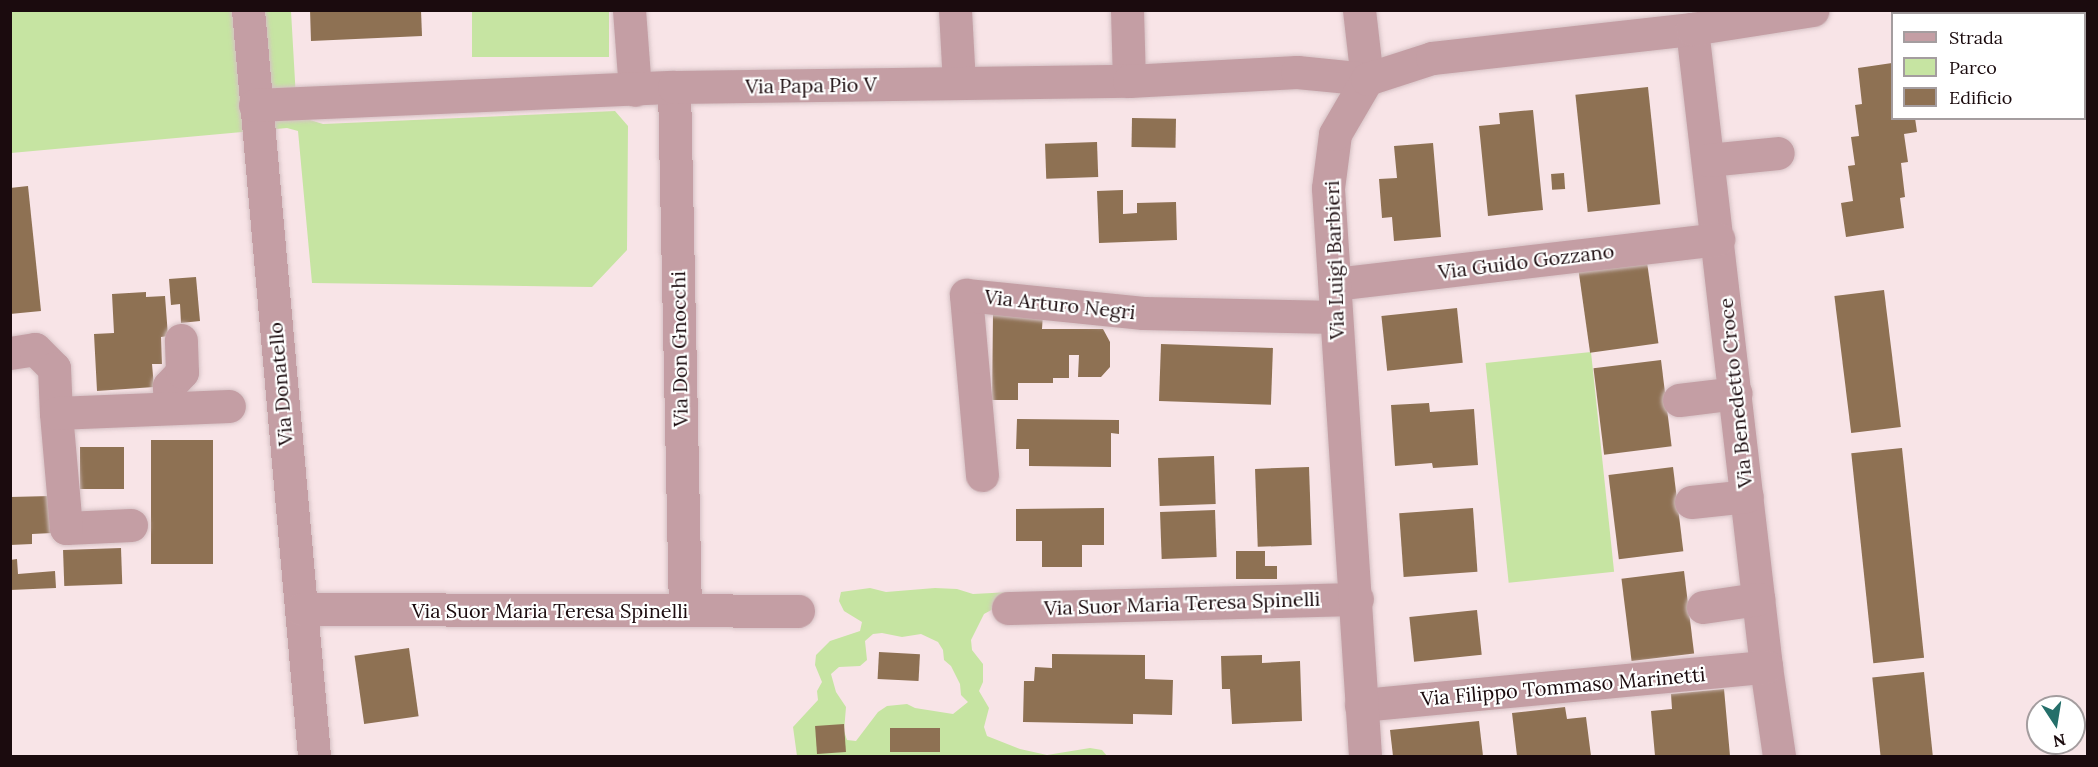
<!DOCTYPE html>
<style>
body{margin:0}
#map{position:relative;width:2098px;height:767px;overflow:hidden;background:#f8e4e7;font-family:Lora,serif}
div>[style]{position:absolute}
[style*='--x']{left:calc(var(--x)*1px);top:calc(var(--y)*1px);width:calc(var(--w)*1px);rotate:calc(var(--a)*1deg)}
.green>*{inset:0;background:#c6e4a2;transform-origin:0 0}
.building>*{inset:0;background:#8e7153;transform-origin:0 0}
.roads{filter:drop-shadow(0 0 2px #d5c1c4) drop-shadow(0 0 2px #d5c1c4)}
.minor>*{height:33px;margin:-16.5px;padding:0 16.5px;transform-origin:16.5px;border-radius:16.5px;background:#c49ea4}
span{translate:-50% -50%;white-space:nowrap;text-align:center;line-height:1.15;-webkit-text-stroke:4.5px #fff;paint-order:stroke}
.street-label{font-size:20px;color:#1b0b0e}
.frame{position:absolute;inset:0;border:12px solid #1b0b0e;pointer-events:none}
.legend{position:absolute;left:1891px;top:12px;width:195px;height:108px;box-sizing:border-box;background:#fff;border:2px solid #a49d9f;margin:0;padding:8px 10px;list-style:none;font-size:18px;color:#1b0b0e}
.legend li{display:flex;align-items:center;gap:12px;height:30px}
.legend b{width:30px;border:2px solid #a49d9f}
.north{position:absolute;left:2026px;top:695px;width:60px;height:60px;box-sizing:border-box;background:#fff;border:2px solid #a49d9f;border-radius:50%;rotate:168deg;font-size:16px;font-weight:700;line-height:24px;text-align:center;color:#1b0b0e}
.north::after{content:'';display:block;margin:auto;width:21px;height:27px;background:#256f6a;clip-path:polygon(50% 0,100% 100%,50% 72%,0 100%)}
</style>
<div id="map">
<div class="green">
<div style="clip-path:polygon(11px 11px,291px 11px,297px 116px,323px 124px,615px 111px,628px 126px,627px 250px,592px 287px,312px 283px,298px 131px,287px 128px,11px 153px)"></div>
<div style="left:472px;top:11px;width:137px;height:46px"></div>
<div style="left:1591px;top:352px;width:221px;height:106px;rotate:84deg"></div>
<div style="clip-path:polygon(evenodd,870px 588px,886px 592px,935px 588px,957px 589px,973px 594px,1011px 592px,995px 608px,984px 614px,971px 640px,972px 650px,983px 664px,983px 682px,979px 691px,989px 708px,984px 727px,987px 736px,1020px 749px,1047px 755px,1090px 748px,1102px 750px,1107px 756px,797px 756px,793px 727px,818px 700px,817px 691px,822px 682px,815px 665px,816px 655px,830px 641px,860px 631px,862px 622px,844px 611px,839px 601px,841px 592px,870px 588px,882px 633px,902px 637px,921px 634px,938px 642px,943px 650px,944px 660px,951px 666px,960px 684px,961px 695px,968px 702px,953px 714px,915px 708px,907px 704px,887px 706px,878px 712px,856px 741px,847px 740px,844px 731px,846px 707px,836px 692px,831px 674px,839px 667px,860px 666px,867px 660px,865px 641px,873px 634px,882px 633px)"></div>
</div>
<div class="building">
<div style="clip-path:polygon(310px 10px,421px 10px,422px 36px,311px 41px)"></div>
<div style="clip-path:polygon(1892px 63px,1892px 118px,1915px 118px,1917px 132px,1904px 134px,1908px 162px,1901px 163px,1905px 197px,1900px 198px,1904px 228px,1846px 237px,1841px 203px,1853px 201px,1848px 166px,1855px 165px,1851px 137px,1859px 136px,1855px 105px,1862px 104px,1858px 68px)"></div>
<div style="left:1648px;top:87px;width:118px;height:73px;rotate:84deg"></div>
<div style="clip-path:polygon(1533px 110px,1543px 210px,1488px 216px,1479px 126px,1500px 124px,1499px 113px)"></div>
<div style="left:1132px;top:118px;width:44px;height:29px;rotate:1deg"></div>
<div style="left:1097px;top:142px;width:35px;height:52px;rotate:88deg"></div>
<div style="clip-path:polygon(1433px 143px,1441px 237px,1394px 241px,1392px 217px,1382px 218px,1379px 179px,1397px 178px,1394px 146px)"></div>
<div style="left:1564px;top:173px;width:16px;height:13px;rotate:86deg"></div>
<div style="clip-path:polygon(28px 186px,41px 311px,10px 314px,10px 188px)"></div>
<div style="clip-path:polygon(1123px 190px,1123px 214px,1137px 213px,1137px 203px,1176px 202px,1177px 240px,1099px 243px,1097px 191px)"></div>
<div style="left:1647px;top:262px;width:82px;height:69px;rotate:82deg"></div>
<div style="clip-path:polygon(196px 277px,200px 321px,181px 323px,180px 304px,171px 305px,169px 279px)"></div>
<div style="left:1884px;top:290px;width:138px;height:50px;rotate:83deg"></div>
<div style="clip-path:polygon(146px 292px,146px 297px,165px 296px,168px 336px,161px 337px,162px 364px,152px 364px,154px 387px,97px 391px,94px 334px,114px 333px,112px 294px)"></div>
<div style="left:1457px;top:308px;width:55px;height:76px;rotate:84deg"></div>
<div style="clip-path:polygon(993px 314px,1043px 314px,1042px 329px,1103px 329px,1110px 342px,1110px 367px,1101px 377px,1078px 377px,1079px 355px,1069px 355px,1069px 378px,1053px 378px,1053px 383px,1018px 383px,1018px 400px,992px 400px)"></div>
<div style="left:1161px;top:344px;width:112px;height:57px;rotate:2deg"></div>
<div style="left:1661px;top:360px;width:87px;height:68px;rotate:83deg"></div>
<div style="clip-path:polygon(1429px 403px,1430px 412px,1474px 409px,1478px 465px,1433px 468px,1432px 463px,1395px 466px,1391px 405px)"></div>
<div style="clip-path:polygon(1017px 419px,1119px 420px,1119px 434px,1111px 433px,1111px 467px,1029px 466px,1029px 449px,1016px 449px)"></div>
<div style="left:151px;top:440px;width:62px;height:124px"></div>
<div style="left:80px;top:447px;width:44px;height:42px"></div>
<div style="left:1902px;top:448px;width:211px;height:51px;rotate:84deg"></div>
<div style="left:1214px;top:456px;width:48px;height:56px;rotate:88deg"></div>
<div style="left:1309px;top:467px;width:78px;height:54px;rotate:88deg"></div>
<div style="left:1673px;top:467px;width:85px;height:65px;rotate:83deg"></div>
<div style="clip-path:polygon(51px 496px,52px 533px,32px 534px,32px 544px,10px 545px,10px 497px)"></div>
<div style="clip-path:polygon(1104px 508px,1104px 545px,1082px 545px,1082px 567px,1042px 567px,1042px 541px,1016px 541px,1016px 509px)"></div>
<div style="left:1473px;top:508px;width:64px;height:74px;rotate:86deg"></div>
<div style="left:1215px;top:510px;width:47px;height:55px;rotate:88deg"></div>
<div style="left:121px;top:548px;width:36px;height:58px;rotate:88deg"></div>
<div style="clip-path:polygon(1236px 551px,1265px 551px,1265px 566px,1277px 566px,1277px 579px,1236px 579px)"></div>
<div style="clip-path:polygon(17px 559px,18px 574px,55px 571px,56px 588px,10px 590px,10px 560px)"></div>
<div style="left:1684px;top:571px;width:83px;height:63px;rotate:83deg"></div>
<div style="left:1477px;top:610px;width:45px;height:68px;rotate:84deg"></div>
<div style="left:409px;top:648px;width:69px;height:55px;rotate:82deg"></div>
<div style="left:879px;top:652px;width:41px;height:27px;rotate:3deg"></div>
<div style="clip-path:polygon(1052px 654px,1145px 655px,1145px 679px,1173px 680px,1172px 715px,1133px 714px,1133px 724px,1023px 722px,1024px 681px,1034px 681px,1035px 667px,1052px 668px)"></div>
<div style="clip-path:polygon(1262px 655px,1262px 663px,1300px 661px,1302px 721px,1232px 724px,1230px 689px,1222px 689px,1221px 656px)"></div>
<div style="left:1924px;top:672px;width:84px;height:52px;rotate:84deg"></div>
<div style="clip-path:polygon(1724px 689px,1730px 756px,1655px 756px,1651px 711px,1672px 709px,1671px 694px)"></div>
<div style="clip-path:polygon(1565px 707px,1567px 719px,1586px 717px,1591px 756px,1517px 756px,1512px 713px)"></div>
<div style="clip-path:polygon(1479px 721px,1483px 756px,1393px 756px,1390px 730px)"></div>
<div style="left:844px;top:724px;width:28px;height:29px;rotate:86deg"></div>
<div style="left:890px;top:728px;width:50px;height:24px"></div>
</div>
<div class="roads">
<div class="minor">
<div style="--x:248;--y:10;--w:749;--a:84.94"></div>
<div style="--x:629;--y:10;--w:80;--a:85.7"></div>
<div style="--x:955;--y:10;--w:73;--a:86.9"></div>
<div style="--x:1127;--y:10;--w:71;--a:88.4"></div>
<div style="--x:1359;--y:10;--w:69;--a:83.4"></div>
<div style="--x:1692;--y:29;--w:642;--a:83.38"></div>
<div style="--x:1766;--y:667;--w:90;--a:81.7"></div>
<div style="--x:674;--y:87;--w:523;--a:88.8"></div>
<div style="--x:255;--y:105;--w:419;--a:-2.5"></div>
<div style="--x:674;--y:87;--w:455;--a:-0.8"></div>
<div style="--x:1129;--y:81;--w:168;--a:-3.1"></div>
<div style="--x:1297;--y:72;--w:70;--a:5.7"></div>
<div style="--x:1708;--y:160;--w:70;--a:-5.7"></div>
<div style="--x:1335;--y:284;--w:386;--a:-6.7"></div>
<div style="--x:10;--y:353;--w:25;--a:-9"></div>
<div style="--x:35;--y:349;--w:27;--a:45"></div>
<div style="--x:54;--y:368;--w:45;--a:87.5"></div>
<div style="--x:1679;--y:400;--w:57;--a:-7"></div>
<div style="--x:170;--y:408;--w:22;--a:-93"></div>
<div style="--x:169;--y:386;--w:19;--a:-47"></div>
<div style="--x:182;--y:372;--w:32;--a:-92"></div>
<div style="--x:982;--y:475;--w:181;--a:-95.1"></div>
<div style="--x:966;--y:295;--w:178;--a:5.8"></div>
<div style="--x:1143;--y:313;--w:193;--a:1.2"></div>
<div style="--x:1691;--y:502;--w:56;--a:-6.1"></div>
<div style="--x:131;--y:525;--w:65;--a:177.4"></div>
<div style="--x:66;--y:528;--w:115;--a:-95"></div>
<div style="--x:56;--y:413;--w:173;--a:-2.3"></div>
<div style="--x:1703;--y:607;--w:56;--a:-8.3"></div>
<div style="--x:1008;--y:608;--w:349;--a:-1.5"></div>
<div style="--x:301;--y:609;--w:497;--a:0.2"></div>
<div style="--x:1361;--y:705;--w:407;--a:-5.4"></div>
<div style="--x:1365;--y:756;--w:569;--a:-93.73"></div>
<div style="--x:1328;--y:188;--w:54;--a:-82.6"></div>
<div style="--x:1335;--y:134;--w:64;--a:-59.8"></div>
<div style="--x:1367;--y:79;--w:68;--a:-17.9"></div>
<div style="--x:1432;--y:58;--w:262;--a:-6.4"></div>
<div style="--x:1692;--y:29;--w:122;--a:-8.9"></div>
</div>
</div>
<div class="street-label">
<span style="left:811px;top:85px;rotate:-1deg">Via Papa Pio V</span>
<span style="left:1334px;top:260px;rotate:-92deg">Via Luigi Barbieri</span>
<span style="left:1526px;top:261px;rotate:-7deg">Via Guido Gozzano</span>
<span style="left:1060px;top:304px;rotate:6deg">Via Arturo Negri</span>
<span style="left:679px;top:349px;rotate:-91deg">Via Don Gnocchi</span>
<span style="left:280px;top:384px;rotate:-95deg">Via Donatello</span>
<span style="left:1735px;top:393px;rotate:-96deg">Via Benedetto Croce</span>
<span style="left:1182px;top:603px;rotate:-2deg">Via Suor Maria Teresa Spinelli</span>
<span style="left:550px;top:610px">Via Suor Maria Teresa Spinelli</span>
<span style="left:1563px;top:686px;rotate:-5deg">Via Filippo Tommaso Marinetti</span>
</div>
<div class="frame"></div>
<ul class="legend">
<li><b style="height:8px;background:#c49ea4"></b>Strada</li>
<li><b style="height:16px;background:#c6e4a2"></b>Parco</li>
<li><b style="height:16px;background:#8e7153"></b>Edificio</li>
</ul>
<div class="north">N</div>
</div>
